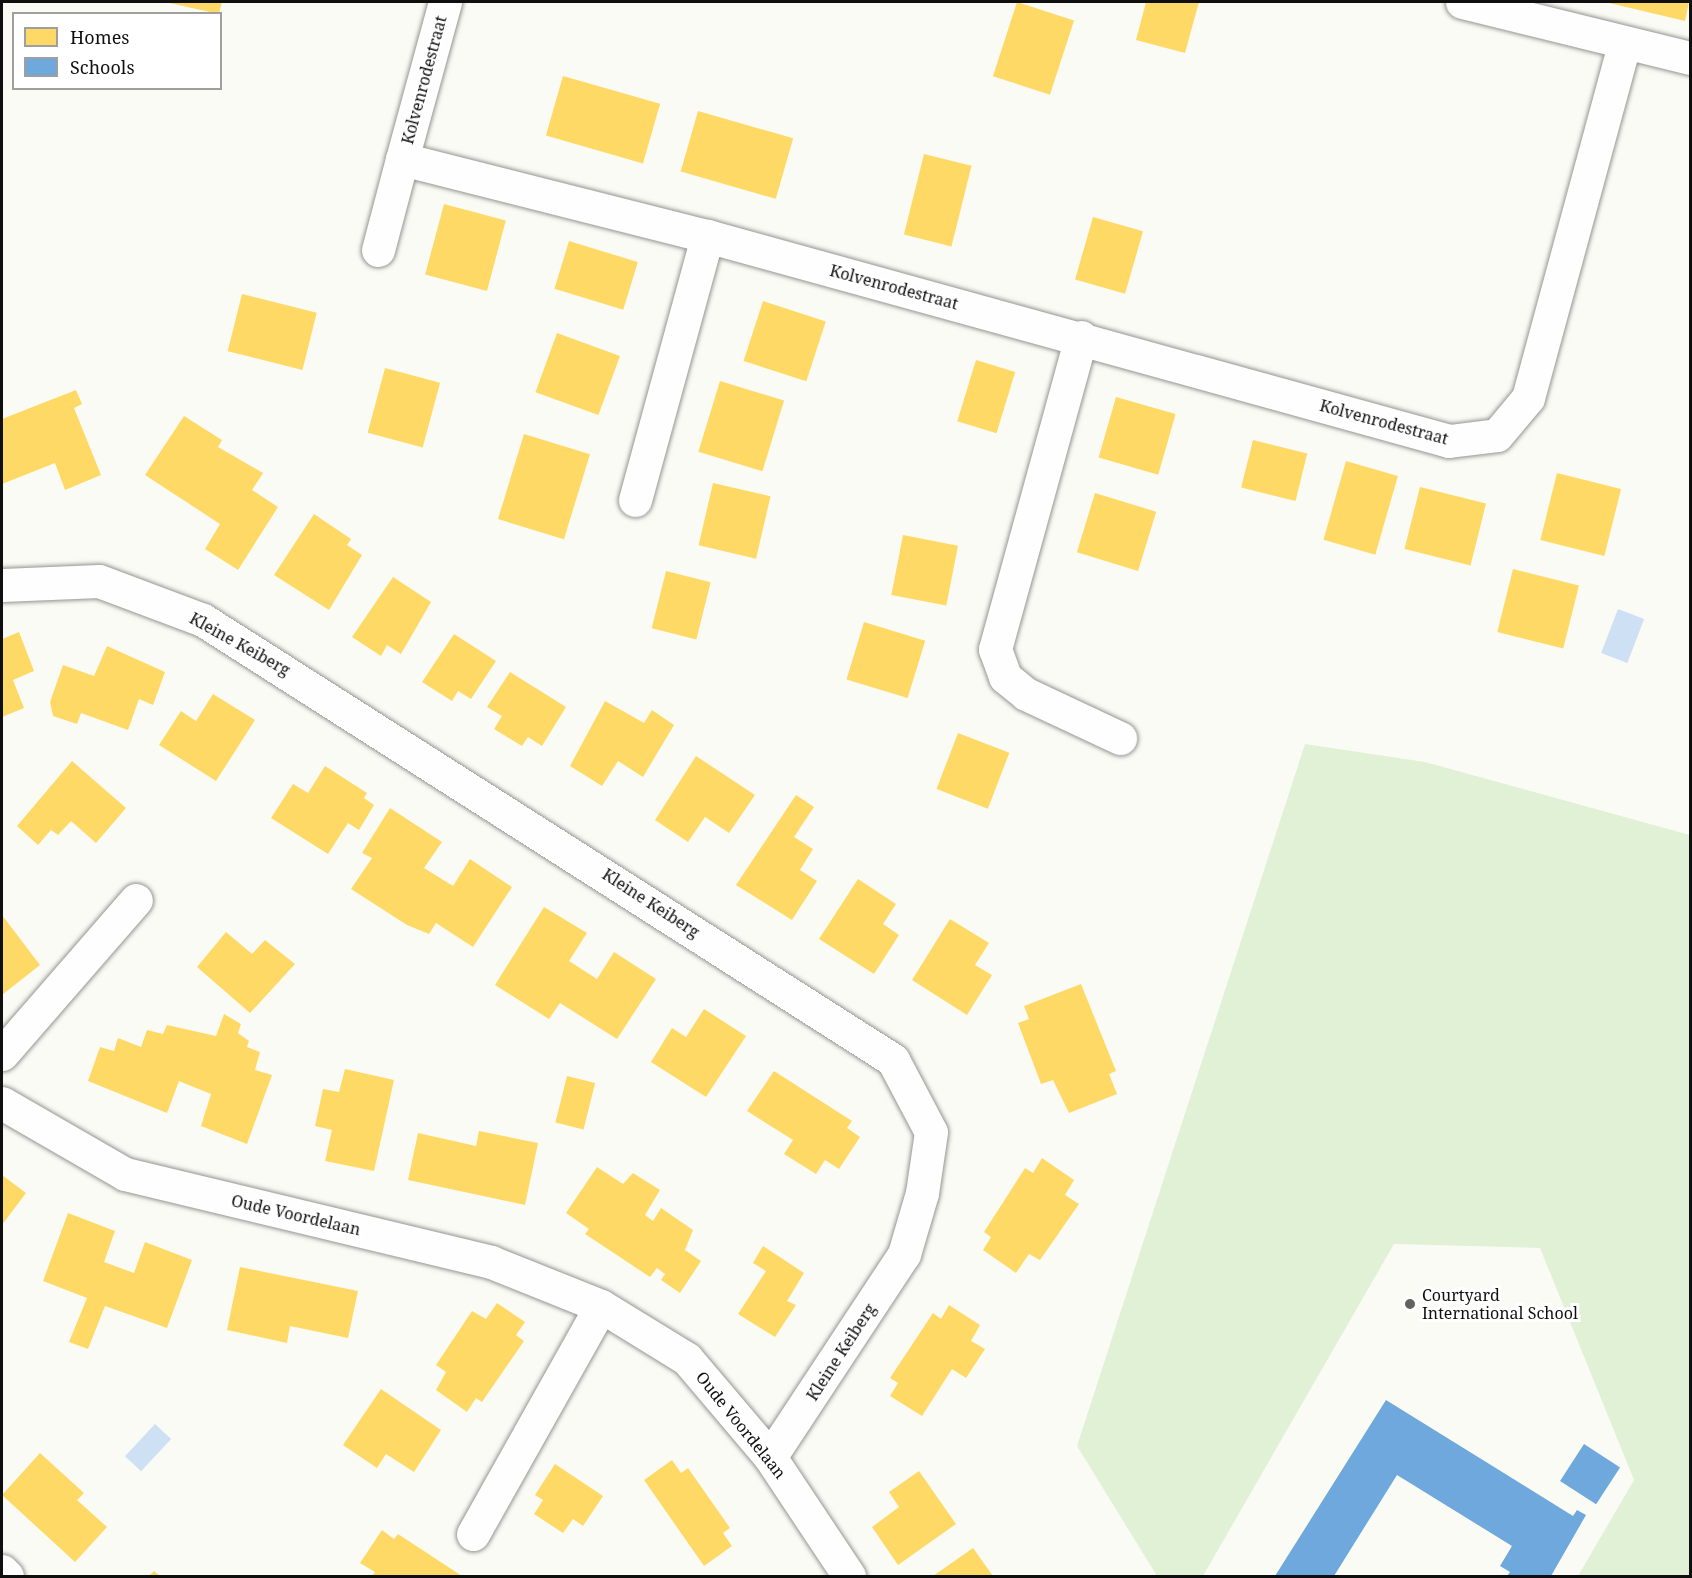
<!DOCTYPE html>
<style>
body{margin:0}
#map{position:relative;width:1692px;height:1578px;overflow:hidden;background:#fbfbf5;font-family:"Noto Serif",serif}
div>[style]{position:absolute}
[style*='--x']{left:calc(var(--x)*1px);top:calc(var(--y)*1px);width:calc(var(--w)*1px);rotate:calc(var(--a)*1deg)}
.green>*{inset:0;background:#e1f1d6}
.water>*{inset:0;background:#cde0f4;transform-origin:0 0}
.homes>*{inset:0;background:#ffd966;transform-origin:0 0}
.schools>*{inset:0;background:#6fa8dc;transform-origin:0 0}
.roads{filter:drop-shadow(0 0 2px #959593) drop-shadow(0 0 2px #959593)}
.minor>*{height:33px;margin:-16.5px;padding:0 16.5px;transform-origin:16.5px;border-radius:16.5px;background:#fefefe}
.dots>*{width:16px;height:16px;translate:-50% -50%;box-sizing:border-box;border:3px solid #fff;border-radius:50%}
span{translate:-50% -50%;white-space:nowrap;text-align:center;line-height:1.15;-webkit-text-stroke:6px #fff;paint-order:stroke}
.street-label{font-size:16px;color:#0f0f0f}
.poi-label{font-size:16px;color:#0f0f0f}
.left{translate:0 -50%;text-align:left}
.frame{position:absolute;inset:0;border:3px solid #0f0f0f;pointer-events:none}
.legend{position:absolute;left:12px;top:12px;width:210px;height:78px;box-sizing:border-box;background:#fff;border:2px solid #9f9f9f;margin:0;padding:8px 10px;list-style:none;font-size:18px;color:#0f0f0f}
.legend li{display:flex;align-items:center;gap:12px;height:30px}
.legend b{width:30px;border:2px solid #9f9f9f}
</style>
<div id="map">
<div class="green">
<div style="clip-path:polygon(1305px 744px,1425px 762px,1690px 835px,1690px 1576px,1578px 1576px,1634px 1480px,1540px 1248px,1394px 1244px,1203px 1576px,1157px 1576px,1077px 1446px)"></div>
</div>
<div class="water">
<div style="left:1618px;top:609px;width:28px;height:47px;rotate:21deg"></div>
<div style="left:155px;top:1424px;width:22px;height:44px;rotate:43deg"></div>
</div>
<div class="homes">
<div style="clip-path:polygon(165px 2px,222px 2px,219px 14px)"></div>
<div style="left:1017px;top:2px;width:60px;height:78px;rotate:18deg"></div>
<div style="clip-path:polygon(1146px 2px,1199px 2px,1185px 53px,1136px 40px)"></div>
<div style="clip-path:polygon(1605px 2px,1689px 2px,1685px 21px)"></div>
<div style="left:563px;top:76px;width:101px;height:62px;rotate:16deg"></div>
<div style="left:698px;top:111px;width:99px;height:63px;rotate:16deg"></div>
<div style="left:924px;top:154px;width:49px;height:83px;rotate:14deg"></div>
<div style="left:444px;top:204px;width:64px;height:73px;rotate:15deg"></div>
<div style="left:1093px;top:217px;width:52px;height:65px;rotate:16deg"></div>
<div style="left:569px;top:241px;width:72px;height:50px;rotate:17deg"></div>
<div style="left:242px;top:294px;width:77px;height:59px;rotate:14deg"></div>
<div style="left:763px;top:301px;width:66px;height:63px;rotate:18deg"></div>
<div style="left:557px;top:333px;width:67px;height:63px;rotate:20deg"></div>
<div style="left:976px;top:360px;width:41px;height:64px;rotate:17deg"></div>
<div style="left:385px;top:368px;width:57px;height:67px;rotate:15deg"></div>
<div style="left:720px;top:381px;width:67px;height:74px;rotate:17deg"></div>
<div style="clip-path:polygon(76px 390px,82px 404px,74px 408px,101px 475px,65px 490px,55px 463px,2px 484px,2px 419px)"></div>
<div style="left:1116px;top:397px;width:62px;height:63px;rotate:16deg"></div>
<div style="clip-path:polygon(184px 416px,222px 440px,218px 447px,263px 473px,252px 490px,278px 507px,238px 570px,205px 549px,220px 524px,145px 475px)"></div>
<div style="left:524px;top:434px;width:69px;height:89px;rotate:17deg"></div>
<div style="left:1253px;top:440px;width:56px;height:49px;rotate:14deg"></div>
<div style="left:1346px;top:461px;width:54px;height:82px;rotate:16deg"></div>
<div style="left:1557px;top:473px;width:66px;height:69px;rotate:14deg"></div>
<div style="left:713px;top:483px;width:59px;height:64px;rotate:13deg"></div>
<div style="left:1420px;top:487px;width:68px;height:64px;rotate:14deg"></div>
<div style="left:1095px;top:493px;width:64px;height:62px;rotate:17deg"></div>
<div style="clip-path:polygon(314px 514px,351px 539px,347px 545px,362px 555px,329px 610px,274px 575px)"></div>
<div style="left:903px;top:535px;width:56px;height:61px;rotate:11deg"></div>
<div style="left:1513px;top:569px;width:68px;height:65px;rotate:14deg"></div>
<div style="left:666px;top:571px;width:46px;height:59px;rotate:14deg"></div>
<div style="clip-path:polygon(393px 577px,431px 602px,401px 654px,387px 645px,381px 656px,352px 637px)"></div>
<div style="left:864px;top:622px;width:64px;height:60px;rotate:17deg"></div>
<div style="clip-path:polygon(19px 632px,34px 671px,13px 680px,24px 708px,2px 717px,2px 639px)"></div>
<div style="clip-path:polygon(454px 634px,496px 661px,471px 699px,458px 691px,452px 701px,422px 682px)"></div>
<div style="clip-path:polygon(107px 646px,165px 672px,153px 705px,139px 699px,128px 730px,81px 713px,77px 724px,53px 716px,50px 702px,63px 665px,94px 676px)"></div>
<div style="clip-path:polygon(510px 672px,566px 707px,542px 746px,528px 737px,522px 746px,494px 729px,502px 716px,487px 707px)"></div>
<div style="clip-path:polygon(213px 694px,255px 720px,216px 781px,159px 745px,181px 711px,196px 721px)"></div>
<div style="clip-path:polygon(605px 701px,644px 723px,652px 710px,674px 725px,643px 777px,618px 761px,602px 786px,570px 766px)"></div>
<div style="left:958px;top:733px;width:55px;height:60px;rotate:21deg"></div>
<div style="clip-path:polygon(696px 756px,755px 795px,729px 833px,705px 817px,688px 842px,655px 820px)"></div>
<div style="clip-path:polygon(72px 761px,126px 808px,96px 843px,71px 821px,58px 835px,51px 830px,38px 845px,17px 826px)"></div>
<div style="clip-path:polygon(325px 766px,367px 793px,364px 798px,374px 805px,359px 830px,348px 823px,328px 854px,271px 818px,293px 784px,308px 793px)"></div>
<div style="clip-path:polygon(796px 795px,814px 807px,794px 837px,813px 849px,800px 870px,817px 881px,792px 920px,736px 885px)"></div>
<div style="clip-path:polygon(390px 808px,442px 842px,424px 868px,453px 886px,470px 859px,512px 887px,473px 947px,436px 923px,429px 934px,407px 925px,351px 889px,372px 858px,362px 853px)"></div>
<div style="clip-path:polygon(858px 879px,896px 904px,883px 924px,899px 935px,874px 974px,819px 939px)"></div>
<div style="clip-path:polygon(544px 907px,587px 933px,569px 961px,597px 979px,614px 952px,656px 979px,617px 1039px,560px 1003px,549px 1019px,495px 985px)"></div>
<div style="clip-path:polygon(2px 915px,40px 965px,2px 995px)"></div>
<div style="clip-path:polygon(950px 919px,989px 943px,975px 965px,992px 975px,967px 1015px,912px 980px)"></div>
<div style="clip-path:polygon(226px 932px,252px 954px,265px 940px,295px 964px,250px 1013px,197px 967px)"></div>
<div style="clip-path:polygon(1081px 984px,1116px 1071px,1109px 1074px,1117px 1094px,1069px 1113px,1053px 1080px,1041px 1084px,1018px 1023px,1029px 1019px,1024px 1006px)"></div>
<div style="clip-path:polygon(704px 1009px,746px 1036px,706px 1097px,651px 1062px,672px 1028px,686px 1037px)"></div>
<div style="clip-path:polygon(224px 1014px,241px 1024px,238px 1033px,249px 1041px,247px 1047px,260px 1052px,255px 1070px,272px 1075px,247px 1144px,201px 1126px,211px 1094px,196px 1088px,179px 1081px,167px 1113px,88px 1081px,100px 1047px,114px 1051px,118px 1038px,141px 1047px,147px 1030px,163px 1034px,167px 1025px,216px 1036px)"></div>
<div style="clip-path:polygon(345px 1069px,394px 1080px,374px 1171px,325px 1161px,332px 1130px,315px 1126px,323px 1089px,339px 1092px)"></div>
<div style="clip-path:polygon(774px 1071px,852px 1121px,847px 1128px,860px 1137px,839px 1169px,825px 1160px,816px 1174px,784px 1154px,793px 1140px,747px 1111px)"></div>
<div style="left:567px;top:1076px;width:29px;height:48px;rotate:14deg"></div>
<div style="clip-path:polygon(479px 1131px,538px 1143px,525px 1205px,408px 1180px,418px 1133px,476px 1146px)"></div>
<div style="clip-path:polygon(1042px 1158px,1074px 1180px,1065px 1195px,1079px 1204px,1040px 1260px,1029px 1254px,1016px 1273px,983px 1250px,991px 1237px,984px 1232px,1025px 1168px,1033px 1173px)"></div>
<div style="clip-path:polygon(597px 1167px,623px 1184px,633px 1173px,660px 1190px,645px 1215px,653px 1221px,661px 1208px,693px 1230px,685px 1250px,701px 1261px,680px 1293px,661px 1280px,665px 1274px,657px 1268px,650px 1277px,585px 1234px,589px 1229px,566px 1213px)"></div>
<div style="clip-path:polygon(2px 1175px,26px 1193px,2px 1225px)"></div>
<div style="clip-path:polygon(68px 1213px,115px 1231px,104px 1262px,134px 1273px,145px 1242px,192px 1260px,167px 1328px,105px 1306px,88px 1349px,69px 1342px,87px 1298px,43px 1281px)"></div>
<div style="clip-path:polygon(763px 1246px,804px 1273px,787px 1301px,796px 1305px,775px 1337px,738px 1314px,766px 1271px,753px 1263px)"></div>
<div style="clip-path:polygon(240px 1267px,358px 1291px,348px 1338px,290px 1326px,287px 1343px,227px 1330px)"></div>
<div style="clip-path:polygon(497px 1303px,525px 1322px,516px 1335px,524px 1341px,482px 1402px,476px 1398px,467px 1412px,436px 1390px,446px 1372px,436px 1365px,472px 1311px,486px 1319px)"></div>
<div style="clip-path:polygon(949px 1305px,980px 1325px,971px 1341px,985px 1349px,966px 1378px,952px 1369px,922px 1416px,890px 1396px,898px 1383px,890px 1378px,933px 1313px,941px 1319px)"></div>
<div style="clip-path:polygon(381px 1389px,441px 1430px,414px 1472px,386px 1454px,377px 1468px,343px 1445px)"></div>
<div style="clip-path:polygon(40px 1453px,84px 1493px,77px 1500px,107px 1527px,75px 1562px,2px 1495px)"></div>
<div style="clip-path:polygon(672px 1460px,681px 1473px,688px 1468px,730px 1528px,723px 1533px,732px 1546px,704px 1566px,644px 1480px)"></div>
<div style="clip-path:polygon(555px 1464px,603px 1496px,583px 1526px,573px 1519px,563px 1533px,534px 1514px,543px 1500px,535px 1495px)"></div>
<div style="clip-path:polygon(919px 1471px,956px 1524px,898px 1565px,872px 1527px,899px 1507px,889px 1492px)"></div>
<div style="clip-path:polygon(382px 1530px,394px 1539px,398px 1534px,462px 1576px,372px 1576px,375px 1572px,360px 1563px)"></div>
<div style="clip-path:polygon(973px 1548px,993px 1576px,933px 1576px)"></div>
<div style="clip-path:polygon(154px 1571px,160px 1576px,149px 1576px)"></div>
</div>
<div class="schools">
<div style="clip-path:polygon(1386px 1400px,1573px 1516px,1577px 1510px,1586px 1515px,1551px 1576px,1507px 1576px,1510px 1572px,1500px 1566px,1512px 1546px,1397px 1475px,1334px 1576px,1275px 1576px)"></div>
<div style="left:1584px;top:1444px;width:43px;height:44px;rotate:33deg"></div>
</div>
<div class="roads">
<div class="minor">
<div style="--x:445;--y:2;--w:163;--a:105.3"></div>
<div style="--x:402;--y:159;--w:315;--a:14.2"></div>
<div style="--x:707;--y:236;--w:770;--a:15.44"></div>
<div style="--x:1449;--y:441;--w:48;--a:-7.1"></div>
<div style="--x:1497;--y:435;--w:48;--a:-50"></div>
<div style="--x:1528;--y:398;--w:367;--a:-74.8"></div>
<div style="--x:1462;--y:2;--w:235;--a:13.8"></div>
<div style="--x:378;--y:250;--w:94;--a:-75.2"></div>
<div style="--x:1081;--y:337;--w:324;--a:105.4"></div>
<div style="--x:995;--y:649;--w:30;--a:70"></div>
<div style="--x:1005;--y:677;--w:27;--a:39"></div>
<div style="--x:1026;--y:694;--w:104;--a:25.1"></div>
<div style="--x:635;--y:500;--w:274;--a:-74.7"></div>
<div style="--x:2;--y:585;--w:97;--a:-2.4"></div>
<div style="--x:99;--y:581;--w:111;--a:20.6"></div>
<div style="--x:203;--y:620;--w:818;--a:32.52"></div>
<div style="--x:893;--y:1060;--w:81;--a:62.2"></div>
<div style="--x:931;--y:1132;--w:62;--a:98.4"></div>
<div style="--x:922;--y:1193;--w:64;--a:106.4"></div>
<div style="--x:904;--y:1254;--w:243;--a:123.4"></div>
<div style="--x:2;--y:1054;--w:204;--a:-49"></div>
<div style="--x:2;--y:1103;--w:142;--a:30"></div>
<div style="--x:125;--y:1174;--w:376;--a:13.5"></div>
<div style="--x:491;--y:1262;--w:118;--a:21.8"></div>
<div style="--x:601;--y:1306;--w:101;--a:31.6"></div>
<div style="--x:687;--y:1359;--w:128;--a:49.7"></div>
<div style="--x:770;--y:1457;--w:143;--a:56.4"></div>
<div style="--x:473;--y:1534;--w:261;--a:-60.7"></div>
<div style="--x:2;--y:1571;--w:7;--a:45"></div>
</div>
</div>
<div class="dots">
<div style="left:1410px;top:1304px;background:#626260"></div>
</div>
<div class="street-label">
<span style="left:424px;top:80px;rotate:-75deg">Kolvenrodestraat</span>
<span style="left:894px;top:287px;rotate:15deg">Kolvenrodestraat</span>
<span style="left:1384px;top:422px;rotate:15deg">Kolvenrodestraat</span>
<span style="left:240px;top:644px;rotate:29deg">Kleine Keiberg</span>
<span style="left:651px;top:903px;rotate:33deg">Kleine Keiberg</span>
<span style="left:296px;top:1215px;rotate:13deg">Oude Voordelaan</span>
<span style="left:841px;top:1352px;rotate:-57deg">Kleine Keiberg</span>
<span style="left:741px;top:1425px;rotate:51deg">Oude Voordelaan</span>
</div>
<div class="poi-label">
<span class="left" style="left:1422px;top:1304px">Courtyard<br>International School</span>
</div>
<div class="frame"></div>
<ul class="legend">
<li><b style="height:16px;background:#ffd966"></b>Homes</li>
<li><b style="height:16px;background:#6fa8dc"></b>Schools</li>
</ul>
</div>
